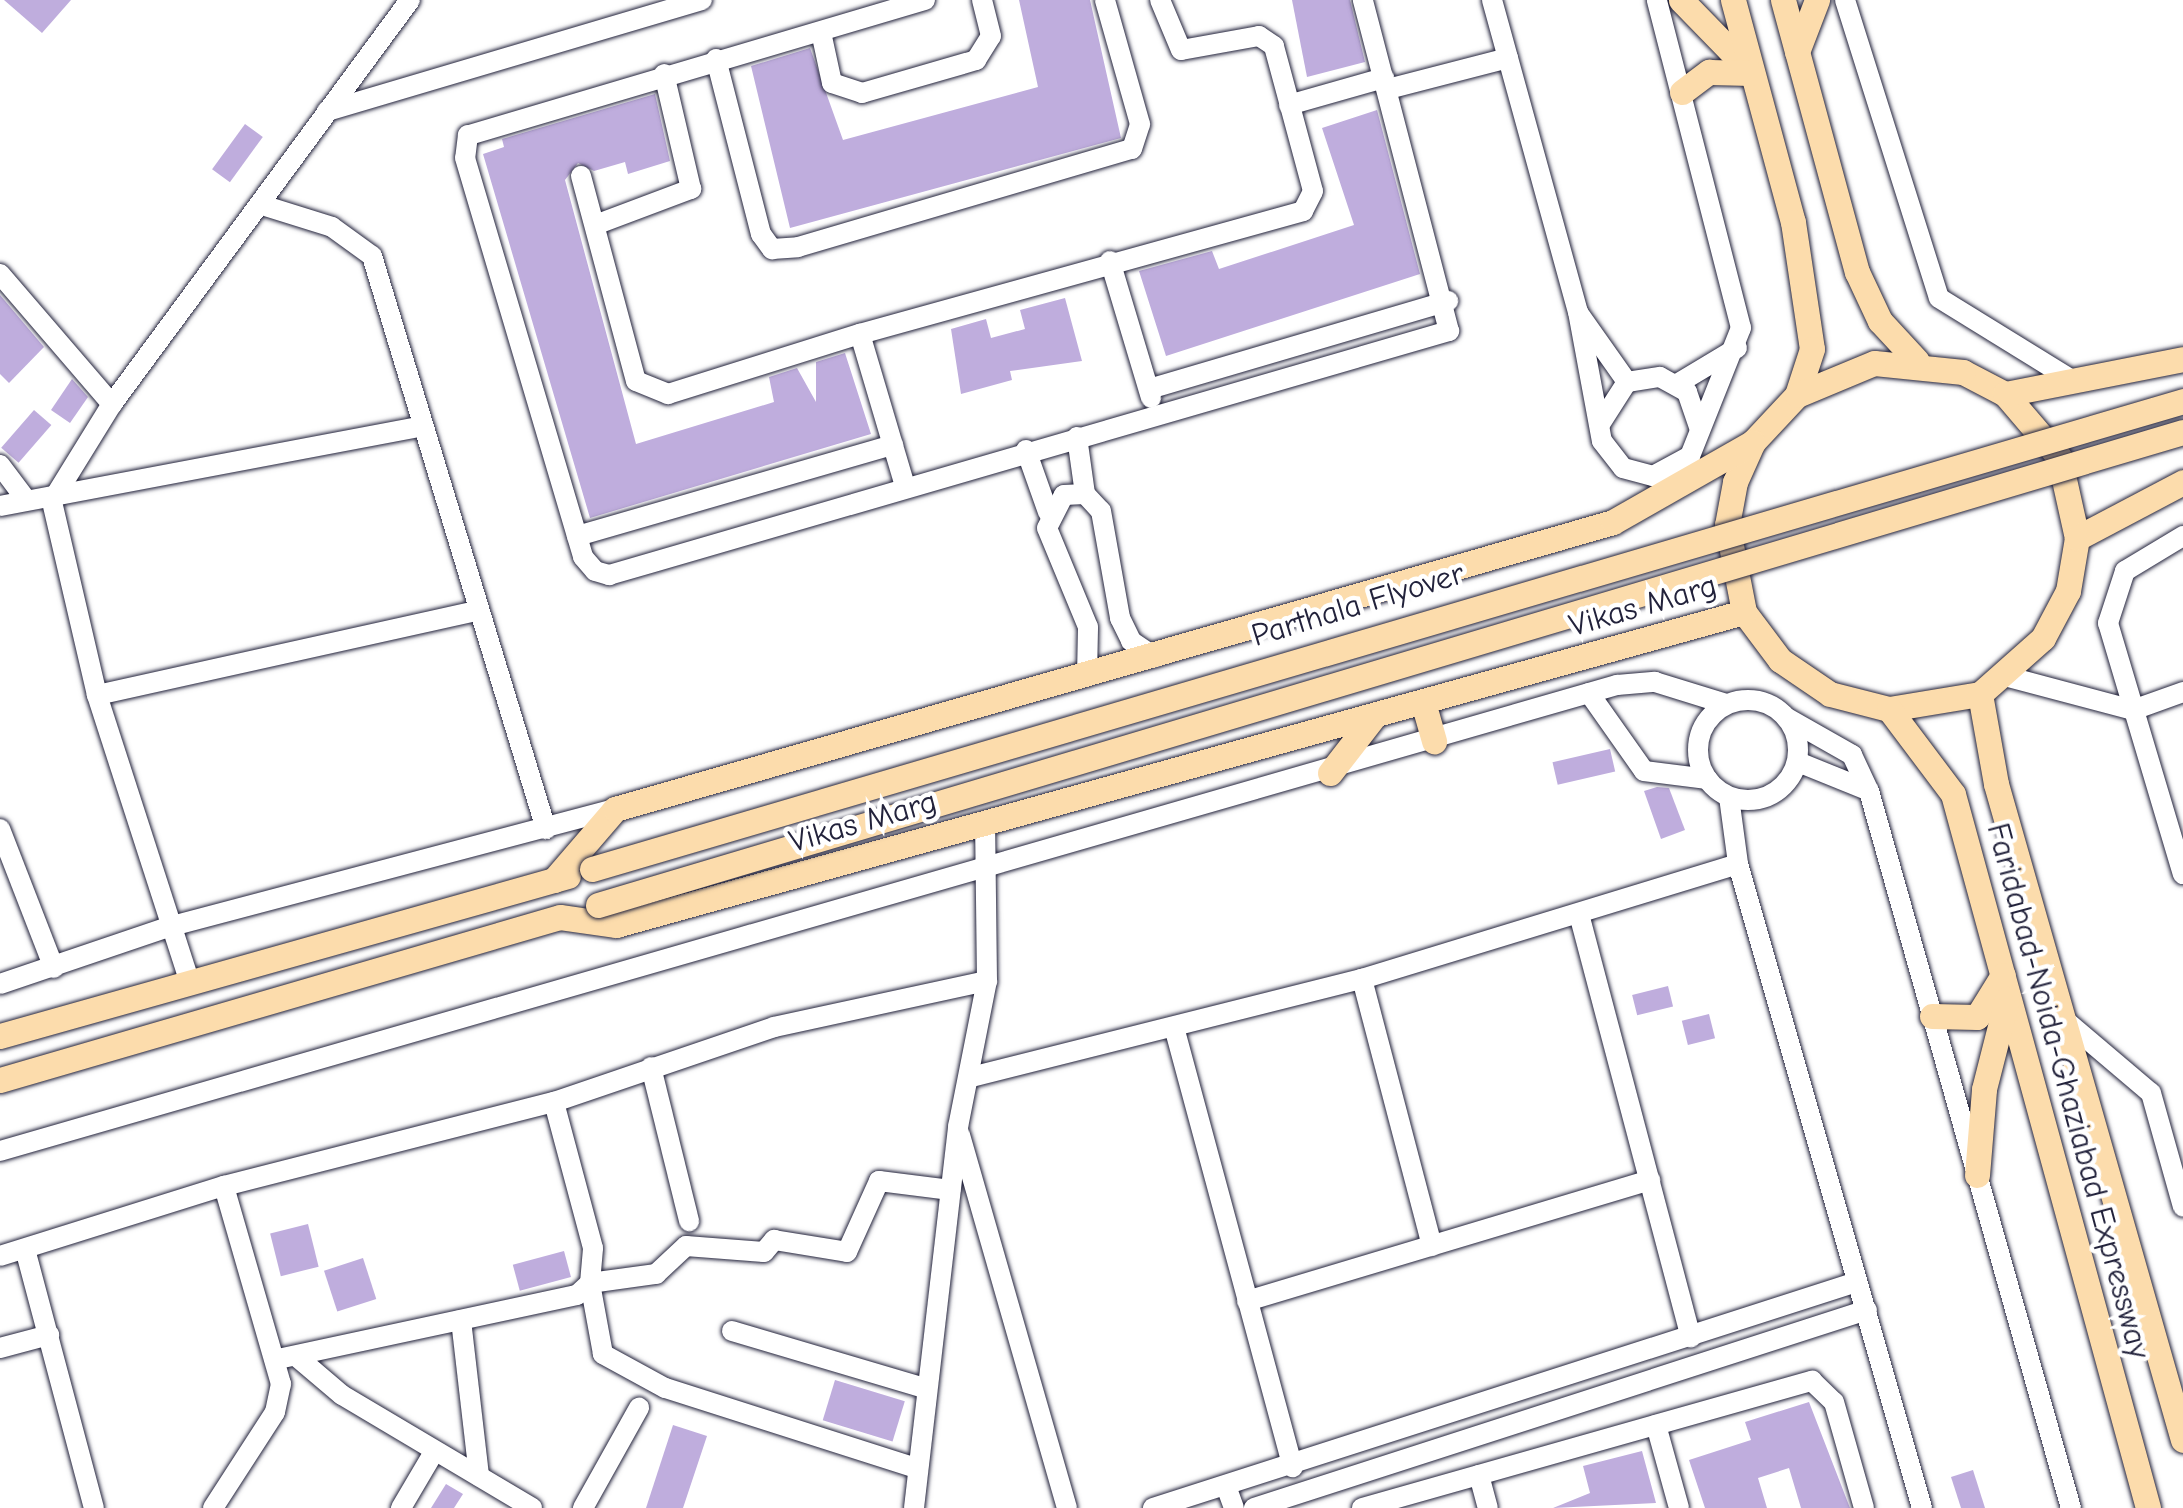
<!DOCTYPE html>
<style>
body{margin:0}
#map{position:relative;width:2183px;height:1508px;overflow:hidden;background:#fff;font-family:"Comic Neue",sans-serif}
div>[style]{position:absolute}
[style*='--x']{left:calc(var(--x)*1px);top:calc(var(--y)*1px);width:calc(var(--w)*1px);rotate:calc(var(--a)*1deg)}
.building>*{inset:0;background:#bfaddd;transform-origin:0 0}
.roads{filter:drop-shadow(0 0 2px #22223b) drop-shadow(0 0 2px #22223b)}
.minor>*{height:20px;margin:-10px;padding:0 10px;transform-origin:10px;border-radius:10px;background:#fff}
.minor>.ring{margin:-10px;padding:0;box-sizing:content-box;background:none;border:20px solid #fff;border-radius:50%}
.major>*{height:25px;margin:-12.5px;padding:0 12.5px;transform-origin:12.5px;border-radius:12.5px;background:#fcdcac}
.bridges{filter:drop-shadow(0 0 2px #22223b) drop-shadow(0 0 2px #22223b)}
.major-bridge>*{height:25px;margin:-12.5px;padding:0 12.5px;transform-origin:12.5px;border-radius:12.5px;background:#fcdcac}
span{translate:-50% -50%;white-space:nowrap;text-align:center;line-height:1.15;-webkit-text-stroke:9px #fff;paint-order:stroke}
.street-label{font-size:32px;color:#22223b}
</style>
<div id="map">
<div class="building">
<div style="clip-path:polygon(4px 0,71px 0,42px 33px)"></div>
<div style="clip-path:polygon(1019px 0,1090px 0,1121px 138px,790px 228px,751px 66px,810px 48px,843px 140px,1038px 87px)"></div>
<div style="clip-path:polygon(1292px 0,1350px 0,1365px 62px,1307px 77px)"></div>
<div style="clip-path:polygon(655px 94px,670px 161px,628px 174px,625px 162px,594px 171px,578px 163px,565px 180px,636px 444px,774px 402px,769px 377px,797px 368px,816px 402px,816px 362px,845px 353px,871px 434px,590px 518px,483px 154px,504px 147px,502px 139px)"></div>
<div style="clip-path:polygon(1377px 110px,1420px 274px,1166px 356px,1139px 271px,1212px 251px,1219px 269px,1354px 225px,1322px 128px)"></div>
<div style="left:245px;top:124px;width:22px;height:56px;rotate:36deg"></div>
<div style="clip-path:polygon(0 295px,44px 347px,9px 383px,0 374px)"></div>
<div style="clip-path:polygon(1065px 298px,1082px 361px,1010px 371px,1012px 380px,961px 394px,951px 329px,986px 319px,991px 338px,1025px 329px,1020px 310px)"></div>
<div style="clip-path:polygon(72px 379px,88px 397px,70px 423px,51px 410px)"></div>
<div style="left:34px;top:410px;width:23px;height:50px;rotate:41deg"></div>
<div style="left:1610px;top:749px;width:23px;height:59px;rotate:77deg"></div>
<div style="clip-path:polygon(1657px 787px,1669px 788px,1685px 830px,1661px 839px,1644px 791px)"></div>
<div style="left:1668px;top:986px;width:21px;height:37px;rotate:76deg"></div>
<div style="left:1709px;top:1014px;width:25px;height:28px;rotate:76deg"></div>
<div style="left:308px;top:1224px;width:44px;height:39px;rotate:76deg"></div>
<div style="left:564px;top:1251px;width:27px;height:53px;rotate:75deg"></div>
<div style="left:363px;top:1258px;width:43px;height:41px;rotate:72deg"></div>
<div style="left:835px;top:1380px;width:73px;height:42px;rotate:17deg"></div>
<div style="clip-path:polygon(1809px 1402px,1850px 1508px,1801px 1508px,1789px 1468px,1758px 1478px,1767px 1508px,1705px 1508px,1689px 1460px,1751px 1440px,1745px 1422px)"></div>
<div style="clip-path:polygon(673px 1425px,707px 1436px,683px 1508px,646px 1508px)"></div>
<div style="clip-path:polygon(1642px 1451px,1656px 1503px,1553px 1508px,1590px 1493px,1583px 1466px)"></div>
<div style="clip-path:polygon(1973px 1470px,1985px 1508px,1961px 1508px,1951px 1477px)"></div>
<div style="clip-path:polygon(446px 1484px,463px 1494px,454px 1508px,431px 1508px)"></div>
</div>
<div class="roads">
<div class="minor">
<div style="--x:925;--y:0;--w:477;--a:163.5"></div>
<div style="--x:468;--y:135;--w:23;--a:97"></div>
<div style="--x:465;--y:158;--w:416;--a:73.5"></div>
<div style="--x:583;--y:557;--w:18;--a:49"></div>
<div style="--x:595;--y:571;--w:15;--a:16"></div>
<div style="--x:609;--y:575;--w:875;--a:-16.2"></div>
<div style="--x:1449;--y:331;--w:342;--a:-104.6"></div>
<div style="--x:1492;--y:0;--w:324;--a:74.6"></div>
<div style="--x:1578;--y:312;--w:131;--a:79.5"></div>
<div style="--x:1602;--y:441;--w:34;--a:52"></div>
<div style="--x:1623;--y:468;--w:31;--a:15"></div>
<div style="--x:1653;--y:476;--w:42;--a:-28.4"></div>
<div style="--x:1690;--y:456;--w:138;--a:-68.3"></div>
<div style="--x:1741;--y:328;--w:339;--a:-104.4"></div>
<div style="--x:1845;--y:0;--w:312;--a:72.5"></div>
<div style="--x:1939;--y:298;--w:160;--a:31.7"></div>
<div style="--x:821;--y:32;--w:52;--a:77.8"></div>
<div style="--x:832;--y:83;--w:32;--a:18"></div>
<div style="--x:862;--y:93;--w:119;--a:-16.1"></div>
<div style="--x:976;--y:60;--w:28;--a:-58"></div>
<div style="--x:991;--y:36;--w:37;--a:-104"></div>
<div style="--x:716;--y:59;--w:181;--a:75.6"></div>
<div style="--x:761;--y:234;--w:19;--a:54"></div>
<div style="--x:772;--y:249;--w:26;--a:-4"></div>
<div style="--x:798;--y:247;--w:348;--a:-16.4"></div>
<div style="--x:1132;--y:149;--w:26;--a:-72"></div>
<div style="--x:1140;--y:124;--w:129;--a:-105.8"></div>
<div style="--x:1388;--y:89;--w:124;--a:-14.5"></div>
<div style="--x:1289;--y:105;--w:99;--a:-15.9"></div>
<div style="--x:327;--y:111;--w:391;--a:-16.5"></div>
<div style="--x:581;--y:176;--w:212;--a:75"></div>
<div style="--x:636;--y:381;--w:35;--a:22"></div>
<div style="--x:668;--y:394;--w:201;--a:-17.4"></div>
<div style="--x:860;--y:334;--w:159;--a:73.5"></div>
<div style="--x:262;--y:205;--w:73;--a:17.4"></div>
<div style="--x:332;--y:227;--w:49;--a:35.9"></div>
<div style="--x:372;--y:256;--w:599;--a:73.11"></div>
<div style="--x:595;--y:225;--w:103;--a:-20.6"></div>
<div style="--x:691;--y:189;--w:118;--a:-103.2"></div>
<div style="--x:1110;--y:261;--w:143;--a:73.3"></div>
<div style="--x:0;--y:274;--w:172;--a:49.3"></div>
<div style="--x:1579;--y:314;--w:83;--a:54.8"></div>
<div style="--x:860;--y:334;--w:460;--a:-15.5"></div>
<div style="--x:1303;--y:211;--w:22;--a:-63"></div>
<div style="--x:1313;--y:191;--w:150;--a:-105.1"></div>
<div style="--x:1274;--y:46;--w:18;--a:-146"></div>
<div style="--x:1259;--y:36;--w:79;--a:169.8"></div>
<div style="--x:1181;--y:50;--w:54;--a:-112.8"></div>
<div style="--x:1677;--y:384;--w:70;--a:-31"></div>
<div style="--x:1149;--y:389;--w:312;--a:-16.4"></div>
<div style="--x:1600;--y:424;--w:50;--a:-57.3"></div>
<div style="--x:1627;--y:382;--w:33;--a:-9"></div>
<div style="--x:1660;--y:377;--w:31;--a:29"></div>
<div style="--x:1687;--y:392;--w:39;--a:71"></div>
<div style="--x:1077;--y:437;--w:58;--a:82"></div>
<div style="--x:1026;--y:450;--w:66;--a:70.5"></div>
<div style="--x:0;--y:465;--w:40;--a:53"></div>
<div style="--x:0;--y:506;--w:430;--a:-10.7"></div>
<div style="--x:577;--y:536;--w:329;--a:-16.1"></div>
<div style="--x:2183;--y:536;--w:68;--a:148.9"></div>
<div style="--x:2125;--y:571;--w:55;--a:108.1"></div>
<div style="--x:2108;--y:623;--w:262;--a:73.4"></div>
<div style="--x:1087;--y:676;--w:49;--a:-88.8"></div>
<div style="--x:1088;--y:627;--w:107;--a:-112.5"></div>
<div style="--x:1047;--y:528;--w:37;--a:-63"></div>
<div style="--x:1064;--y:495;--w:21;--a:-3"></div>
<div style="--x:1085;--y:494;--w:23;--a:47"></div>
<div style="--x:1101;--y:511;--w:109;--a:79.9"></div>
<div style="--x:1120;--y:618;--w:25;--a:64"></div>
<div style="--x:1131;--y:641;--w:29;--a:34"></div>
<div style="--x:2005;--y:676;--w:132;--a:14.9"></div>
<div style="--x:2133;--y:710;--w:53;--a:-19.8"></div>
<div style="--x:1589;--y:693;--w:95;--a:54.8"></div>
<div style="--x:1644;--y:771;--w:64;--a:7.2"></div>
<div style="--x:97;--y:695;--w:391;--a:-12.5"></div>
<div class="ring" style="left:1698px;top:700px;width:80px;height:80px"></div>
<div style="--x:1787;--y:718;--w:75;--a:29.6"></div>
<div style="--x:1852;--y:755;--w:40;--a:65"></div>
<div style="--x:1869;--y:791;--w:745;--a:74.27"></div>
<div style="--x:1798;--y:762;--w:74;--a:22.1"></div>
<div style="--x:1729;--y:797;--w:68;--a:82.3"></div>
<div style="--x:1738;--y:864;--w:670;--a:74.05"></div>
<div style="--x:0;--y:829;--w:149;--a:68.8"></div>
<div style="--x:1579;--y:914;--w:438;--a:75.2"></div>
<div style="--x:1362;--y:979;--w:276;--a:75.3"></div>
<div style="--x:190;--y:983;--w:303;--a:-107.9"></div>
<div style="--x:97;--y:695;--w:199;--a:-103.1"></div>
<div style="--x:52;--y:501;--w:114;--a:-58.3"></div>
<div style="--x:112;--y:404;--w:502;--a:-53.59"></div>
<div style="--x:0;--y:984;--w:177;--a:-18.7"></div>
<div style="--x:168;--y:927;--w:462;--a:-14.8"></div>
<div style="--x:2066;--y:1021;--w:111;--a:40.3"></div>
<div style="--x:2151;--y:1093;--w:118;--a:74.3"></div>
<div style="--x:1174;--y:1027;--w:456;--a:74.9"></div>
<div style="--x:651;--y:1067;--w:159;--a:76.1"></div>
<div style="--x:971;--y:1077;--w:403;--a:-14.1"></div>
<div style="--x:1362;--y:979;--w:393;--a:-17"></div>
<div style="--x:960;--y:1135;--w:388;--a:74"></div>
<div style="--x:0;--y:1151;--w:1683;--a:-16.08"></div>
<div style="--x:1617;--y:685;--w:38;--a:-5"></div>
<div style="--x:1655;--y:682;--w:74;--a:17.2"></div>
<div style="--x:25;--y:1249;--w:268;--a:75.1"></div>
<div style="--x:0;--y:1256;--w:235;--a:-17.4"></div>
<div style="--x:224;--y:1186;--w:341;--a:-14.3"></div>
<div style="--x:554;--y:1102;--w:232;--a:-18.8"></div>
<div style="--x:774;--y:1027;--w:218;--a:-12.2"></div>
<div style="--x:1247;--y:1301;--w:421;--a:-16.7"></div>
<div style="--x:461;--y:1320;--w:157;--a:83.4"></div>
<div style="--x:732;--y:1331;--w:201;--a:16.5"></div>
<div style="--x:0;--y:1348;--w:51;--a:-14.9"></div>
<div style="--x:296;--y:1356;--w:60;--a:40.3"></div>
<div style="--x:342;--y:1395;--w:221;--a:30.7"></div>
<div style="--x:278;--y:1359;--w:306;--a:-12.1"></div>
<div style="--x:577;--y:1295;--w:18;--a:-43"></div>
<div style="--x:590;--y:1283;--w:35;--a:-85"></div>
<div style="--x:593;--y:1248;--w:151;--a:-105"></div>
<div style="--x:1656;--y:1425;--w:86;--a:74.5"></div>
<div style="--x:916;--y:1468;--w:263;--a:-162.3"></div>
<div style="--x:665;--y:1388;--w:71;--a:-151.3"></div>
<div style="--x:603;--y:1354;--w:72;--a:-100.4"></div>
<div style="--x:590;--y:1283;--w:67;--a:-7.8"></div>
<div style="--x:656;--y:1274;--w:41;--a:-43"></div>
<div style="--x:686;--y:1246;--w:78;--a:4.4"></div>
<div style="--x:764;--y:1252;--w:16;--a:-50"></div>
<div style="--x:774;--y:1240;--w:74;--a:9.3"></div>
<div style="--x:847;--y:1252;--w:78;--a:-65.7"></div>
<div style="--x:879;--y:1181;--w:72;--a:7.2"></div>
<div style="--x:1479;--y:1475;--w:34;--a:75"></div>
<div style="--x:1226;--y:1486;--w:23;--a:70"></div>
<div style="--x:213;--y:1508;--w:114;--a:-57.1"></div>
<div style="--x:275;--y:1412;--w:29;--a:-78"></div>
<div style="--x:281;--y:1384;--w:206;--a:-106.1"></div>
<div style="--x:401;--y:1508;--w:65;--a:-59.5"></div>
<div style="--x:583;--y:1508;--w:115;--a:-60.8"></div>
<div style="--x:914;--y:1508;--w:384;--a:-83.4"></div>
<div style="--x:958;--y:1127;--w:149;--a:-78.8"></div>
<div style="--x:987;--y:981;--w:160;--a:-90.7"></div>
<div style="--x:1153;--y:1508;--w:739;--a:-17.8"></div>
<div style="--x:1254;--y:1508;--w:644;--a:-17.9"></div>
<div style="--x:1362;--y:1508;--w:468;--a:-15.8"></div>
<div style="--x:1812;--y:1381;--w:30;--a:44"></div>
<div style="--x:1834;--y:1402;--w:110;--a:74.2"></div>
</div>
<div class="major">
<div style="--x:1681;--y:0;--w:96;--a:45.8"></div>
<div style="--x:1733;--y:0;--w:230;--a:74.9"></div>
<div style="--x:1793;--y:222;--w:128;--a:81.5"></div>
<div style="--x:1812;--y:349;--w:48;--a:108.1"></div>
<div style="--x:1797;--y:395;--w:64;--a:133.1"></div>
<div style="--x:1753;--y:442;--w:44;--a:114.2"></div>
<div style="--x:1735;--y:482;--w:44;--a:100.5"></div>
<div style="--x:1727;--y:525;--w:89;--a:78.9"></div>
<div style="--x:1744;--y:612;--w:60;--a:53.1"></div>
<div style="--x:1780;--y:660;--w:60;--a:34.2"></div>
<div style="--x:1830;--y:694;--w:61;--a:14.3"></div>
<div style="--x:1889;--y:709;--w:92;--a:-9.4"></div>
<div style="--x:1980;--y:694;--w:84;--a:-41.6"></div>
<div style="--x:2043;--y:638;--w:53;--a:-62"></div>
<div style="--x:2068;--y:591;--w:54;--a:-80.4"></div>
<div style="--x:2077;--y:538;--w:83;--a:-102.5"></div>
<div style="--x:2059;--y:457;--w:83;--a:-130.6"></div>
<div style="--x:2005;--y:394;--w:47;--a:-152.4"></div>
<div style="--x:1963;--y:372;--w:89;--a:-174.2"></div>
<div style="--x:1874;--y:363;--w:83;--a:157.4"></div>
<div style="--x:1783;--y:0;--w:282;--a:74.8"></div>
<div style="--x:1857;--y:272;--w:54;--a:64.9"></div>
<div style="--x:1880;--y:321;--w:54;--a:47.2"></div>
<div style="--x:1797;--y:52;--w:56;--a:-69"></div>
<div style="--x:1682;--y:92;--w:34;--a:-37"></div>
<div style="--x:1709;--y:72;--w:42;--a:1.4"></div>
<div style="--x:2005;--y:394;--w:181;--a:-11.1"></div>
<div style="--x:2077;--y:538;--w:120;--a:-27.8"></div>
<div style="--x:1980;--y:694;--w:91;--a:79.9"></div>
<div style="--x:1996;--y:784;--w:682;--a:74.09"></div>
<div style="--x:1423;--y:702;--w:41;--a:74.2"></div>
<div style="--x:1889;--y:709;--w:106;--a:53"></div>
<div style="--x:1953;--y:794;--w:740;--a:74.72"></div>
<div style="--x:1330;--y:773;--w:73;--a:-52.2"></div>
<div style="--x:554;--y:880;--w:94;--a:-49.3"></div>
<div style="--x:615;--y:809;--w:1038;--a:-16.04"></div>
<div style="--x:1613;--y:522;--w:161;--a:-29.7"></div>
<div style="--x:1932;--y:1016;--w:45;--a:1.3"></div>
<div style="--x:1977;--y:1017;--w:49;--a:-58.2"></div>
<div style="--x:0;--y:1036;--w:590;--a:-15.73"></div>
<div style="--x:0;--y:1080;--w:583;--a:-16.23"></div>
<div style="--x:560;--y:917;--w:57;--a:8.1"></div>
<div style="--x:616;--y:925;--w:1171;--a:-15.51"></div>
<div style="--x:1977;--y:1175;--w:86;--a:-85.3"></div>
<div style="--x:1984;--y:1089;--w:93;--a:-75.7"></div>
</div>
</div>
<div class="bridges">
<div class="major-bridge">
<div style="--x:592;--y:869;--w:1658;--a:-16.39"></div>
<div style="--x:598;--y:905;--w:1654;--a:-16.62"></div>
</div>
</div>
<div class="street-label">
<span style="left:1358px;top:605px;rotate:-17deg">Parthala Flyover</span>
<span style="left:1643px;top:606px;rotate:-16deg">Vikas Marg</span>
<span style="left:863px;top:822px;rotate:-16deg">Vikas Marg</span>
<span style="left:2068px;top:1091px;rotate:75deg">Faridabad-Noida-Ghaziabad Expressway</span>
</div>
</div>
